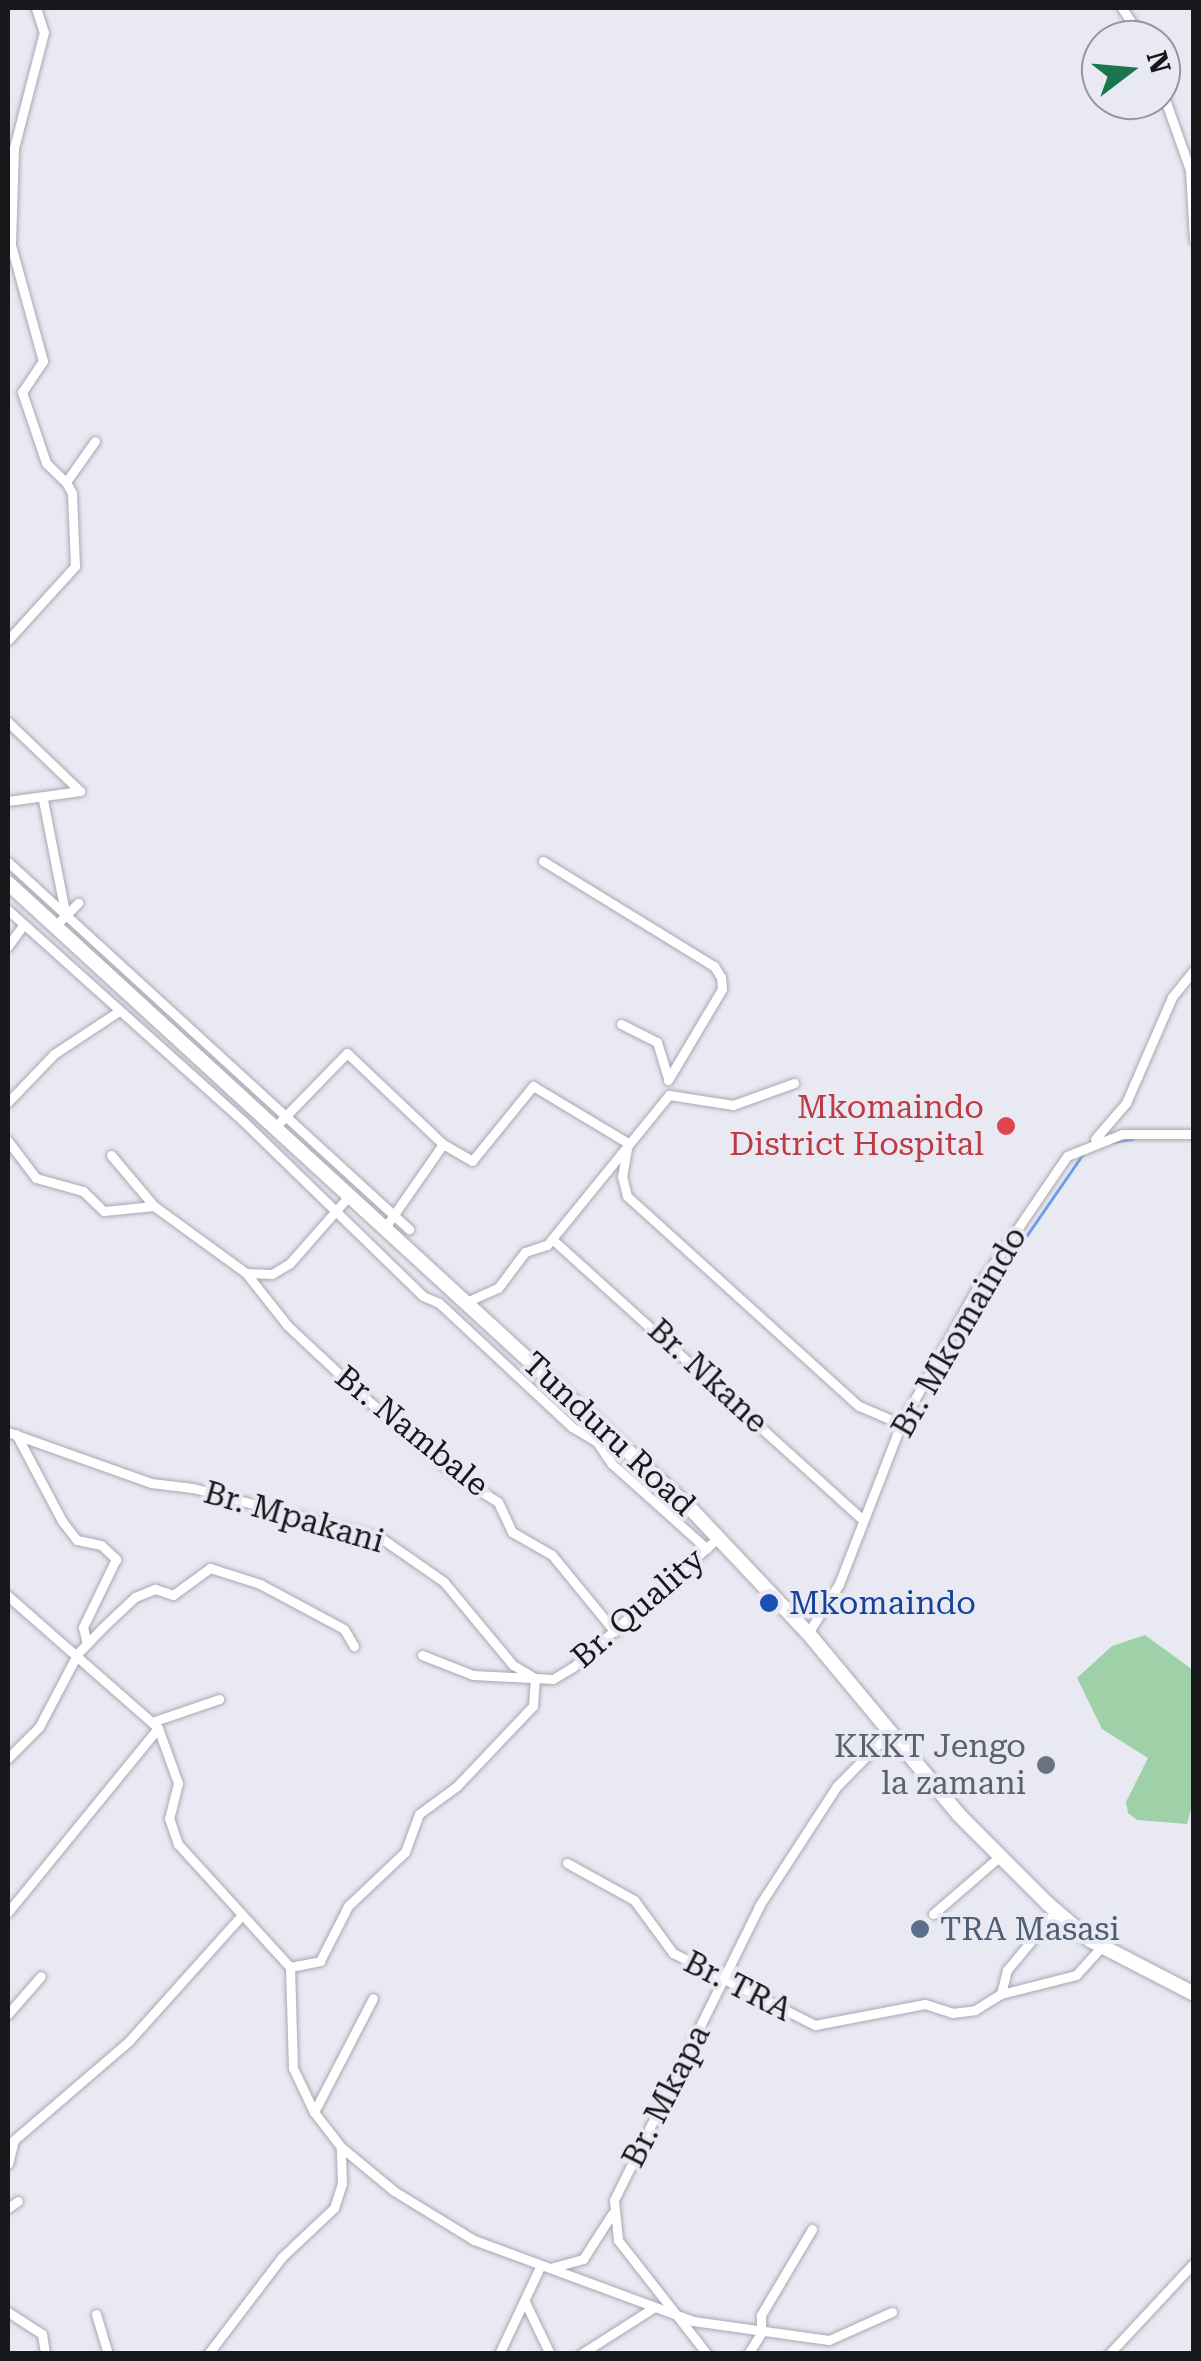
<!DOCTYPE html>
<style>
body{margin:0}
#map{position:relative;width:1201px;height:2361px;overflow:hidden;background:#e9e9f4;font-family:"Roboto Serif",serif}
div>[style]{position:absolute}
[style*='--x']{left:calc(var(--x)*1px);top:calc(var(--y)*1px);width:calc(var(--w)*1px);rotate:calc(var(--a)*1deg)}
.green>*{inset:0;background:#9ed1a8}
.stream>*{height:2.5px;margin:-1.25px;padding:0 1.25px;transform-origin:1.25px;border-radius:1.25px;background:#6d9de8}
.roads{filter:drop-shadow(0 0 2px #a7a8b2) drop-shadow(0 0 2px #a7a8b2)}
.minor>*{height:9px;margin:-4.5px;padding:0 4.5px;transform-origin:4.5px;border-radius:4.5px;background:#fff}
.trunk>*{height:14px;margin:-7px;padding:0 7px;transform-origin:7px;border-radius:7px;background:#fff}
.dots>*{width:28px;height:28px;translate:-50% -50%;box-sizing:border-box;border:5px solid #e9e9f4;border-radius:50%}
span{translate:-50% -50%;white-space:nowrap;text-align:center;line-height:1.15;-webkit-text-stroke:8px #e9e9f4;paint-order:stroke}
.health-label{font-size:32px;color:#be3a42}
.right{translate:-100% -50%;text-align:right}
.street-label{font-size:32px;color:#18181c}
.transit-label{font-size:32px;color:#164399}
.left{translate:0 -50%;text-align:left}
.worship-label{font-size:32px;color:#5b616d}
.service-label{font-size:32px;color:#4e5e75}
.frame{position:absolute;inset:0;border:10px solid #18181c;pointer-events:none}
.north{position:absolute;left:1081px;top:20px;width:100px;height:100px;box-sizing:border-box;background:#e9e9f4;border:2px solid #95959e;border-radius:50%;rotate:74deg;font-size:28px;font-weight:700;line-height:40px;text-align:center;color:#18181c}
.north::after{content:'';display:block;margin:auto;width:35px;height:45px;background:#19754a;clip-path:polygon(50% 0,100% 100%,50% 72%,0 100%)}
</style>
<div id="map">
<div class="green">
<div style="clip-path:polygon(1145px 1635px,1193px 1670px,1194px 1799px,1187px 1824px,1137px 1820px,1128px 1813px,1126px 1802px,1148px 1758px,1102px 1729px,1077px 1678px,1112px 1646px)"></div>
</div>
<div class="stream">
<div style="--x:1113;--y:1142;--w:20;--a:-9"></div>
<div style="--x:965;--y:1325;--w:208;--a:-55.4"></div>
</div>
<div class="roads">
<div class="minor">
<div style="--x:36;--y:8;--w:25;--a:72"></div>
<div style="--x:44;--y:32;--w:120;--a:104.5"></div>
<div style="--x:14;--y:148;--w:97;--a:91.8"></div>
<div style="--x:11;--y:245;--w:120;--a:74.6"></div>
<div style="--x:43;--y:361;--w:37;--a:124"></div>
<div style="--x:22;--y:392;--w:75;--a:71.3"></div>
<div style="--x:46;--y:463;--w:28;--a:44"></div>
<div style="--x:1122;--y:8;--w:38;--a:57"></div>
<div style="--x:1161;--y:88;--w:87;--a:70.5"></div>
<div style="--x:1190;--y:170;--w:70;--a:86.7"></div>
<div style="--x:8;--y:640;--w:100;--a:-47.8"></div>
<div style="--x:75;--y:566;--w:73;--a:-92.4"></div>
<div style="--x:72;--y:493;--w:13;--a:-119"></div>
<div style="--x:66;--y:482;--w:50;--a:-54.7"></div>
<div style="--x:8;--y:722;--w:100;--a:43.8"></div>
<div style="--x:43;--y:800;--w:114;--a:78.9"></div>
<div style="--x:8;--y:801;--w:73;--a:-7.9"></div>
<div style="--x:543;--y:861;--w:201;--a:31.6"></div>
<div style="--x:714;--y:966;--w:13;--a:58"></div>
<div style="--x:721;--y:977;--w:12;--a:85"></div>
<div style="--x:722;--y:989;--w:106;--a:120.7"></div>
<div style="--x:8;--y:862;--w:544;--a:42.47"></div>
<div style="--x:8;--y:910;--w:316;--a:41.9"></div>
<div style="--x:243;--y:1121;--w:251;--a:44.2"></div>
<div style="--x:423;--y:1296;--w:17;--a:24"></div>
<div style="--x:439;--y:1303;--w:182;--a:43"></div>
<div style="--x:572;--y:1427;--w:29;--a:31"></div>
<div style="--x:597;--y:1442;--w:27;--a:56"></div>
<div style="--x:612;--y:1464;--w:127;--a:41.8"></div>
<div style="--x:55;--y:926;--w:33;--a:-45"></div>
<div style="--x:8;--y:946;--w:26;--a:-54"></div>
<div style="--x:621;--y:1024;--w:40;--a:26.6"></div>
<div style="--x:657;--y:1042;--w:38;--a:73"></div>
<div style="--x:8;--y:1102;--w:66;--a:-46.2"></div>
<div style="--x:54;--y:1054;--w:78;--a:-33.5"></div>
<div style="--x:275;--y:1127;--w:103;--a:-45.8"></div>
<div style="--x:347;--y:1053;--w:132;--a:43.5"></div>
<div style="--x:1095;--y:1139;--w:48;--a:-49.3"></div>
<div style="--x:1126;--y:1103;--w:116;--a:-66.5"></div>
<div style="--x:1172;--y:997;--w:35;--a:-51"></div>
<div style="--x:8;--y:1141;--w:46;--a:52.9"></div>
<div style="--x:36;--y:1178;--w:49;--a:15.5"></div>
<div style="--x:83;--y:1191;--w:29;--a:44"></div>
<div style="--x:104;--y:1211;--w:50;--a:-5.7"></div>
<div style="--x:154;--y:1206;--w:114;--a:36.1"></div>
<div style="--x:246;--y:1273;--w:26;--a:2"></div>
<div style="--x:272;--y:1274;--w:21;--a:-31"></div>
<div style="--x:290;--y:1263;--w:88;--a:-48.7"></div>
<div style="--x:111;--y:1155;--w:67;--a:49.9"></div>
<div style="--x:384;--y:1229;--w:103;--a:-55.2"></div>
<div style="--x:443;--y:1144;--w:34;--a:30"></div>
<div style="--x:472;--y:1161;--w:97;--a:-50.9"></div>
<div style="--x:533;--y:1086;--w:111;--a:31"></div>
<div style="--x:628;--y:1143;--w:34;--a:100"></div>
<div style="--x:622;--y:1176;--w:21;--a:76"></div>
<div style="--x:627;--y:1196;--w:313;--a:42.2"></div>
<div style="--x:859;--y:1406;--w:46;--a:23.2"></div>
<div style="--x:552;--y:1239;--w:416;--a:42.1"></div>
<div style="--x:246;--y:1273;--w:66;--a:51.7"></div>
<div style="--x:287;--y:1325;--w:107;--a:43.1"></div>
<div style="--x:365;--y:1398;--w:122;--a:40.3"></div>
<div style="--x:458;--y:1477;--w:47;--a:32"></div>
<div style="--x:498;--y:1502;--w:33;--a:65"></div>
<div style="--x:512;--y:1532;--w:46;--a:29.9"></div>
<div style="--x:552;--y:1555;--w:99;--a:50.7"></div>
<div style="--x:464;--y:1303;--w:37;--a:-24"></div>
<div style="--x:498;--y:1288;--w:45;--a:-53.1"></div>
<div style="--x:525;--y:1252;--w:23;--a:-18"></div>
<div style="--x:547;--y:1245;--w:193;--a:-50.9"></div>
<div style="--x:669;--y:1095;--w:65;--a:8.9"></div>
<div style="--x:733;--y:1105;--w:65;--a:-19.8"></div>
<div style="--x:8;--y:1432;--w:152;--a:19.6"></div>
<div style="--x:151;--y:1483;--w:42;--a:6.8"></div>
<div style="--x:193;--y:1488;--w:195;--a:14.9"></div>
<div style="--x:381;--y:1538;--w:77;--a:34.9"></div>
<div style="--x:444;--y:1582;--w:108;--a:50.3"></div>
<div style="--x:513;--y:1665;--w:26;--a:31"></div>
<div style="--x:16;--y:1434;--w:98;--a:62.1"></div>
<div style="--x:62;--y:1521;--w:24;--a:52"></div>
<div style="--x:77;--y:1540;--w:25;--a:12"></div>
<div style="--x:101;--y:1545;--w:21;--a:43"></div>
<div style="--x:116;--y:1559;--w:76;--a:115.9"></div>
<div style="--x:83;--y:1627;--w:17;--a:77"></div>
<div style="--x:8;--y:1596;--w:200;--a:41.3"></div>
<div style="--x:158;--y:1728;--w:59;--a:70"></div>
<div style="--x:178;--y:1783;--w:36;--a:104"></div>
<div style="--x:169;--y:1818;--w:28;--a:71"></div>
<div style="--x:178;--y:1844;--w:166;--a:47.7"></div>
<div style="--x:290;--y:1967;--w:101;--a:88.3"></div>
<div style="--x:293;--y:2068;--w:49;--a:64.5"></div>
<div style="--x:314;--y:2112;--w:44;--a:52.4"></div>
<div style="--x:341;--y:2147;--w:69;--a:39.7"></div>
<div style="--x:394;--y:2191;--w:94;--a:31.5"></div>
<div style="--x:474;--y:2240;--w:233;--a:20.3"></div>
<div style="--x:693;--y:2321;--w:137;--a:8"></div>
<div style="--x:829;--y:2340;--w:69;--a:-24"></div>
<div style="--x:808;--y:1633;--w:58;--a:-57.7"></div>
<div style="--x:839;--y:1584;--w:172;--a:-68.8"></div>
<div style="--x:901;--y:1424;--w:156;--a:-60.8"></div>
<div style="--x:977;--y:1288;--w:160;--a:-55.7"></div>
<div style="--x:1067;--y:1156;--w:59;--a:-21.8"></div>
<div style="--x:1122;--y:1134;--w:72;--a:0"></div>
<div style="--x:422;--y:1655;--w:55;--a:21.4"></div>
<div style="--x:473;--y:1675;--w:59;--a:2.9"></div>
<div style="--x:152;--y:1722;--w:71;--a:-18.9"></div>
<div style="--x:8;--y:1758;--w:44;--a:-45"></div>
<div style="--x:39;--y:1727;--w:84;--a:-62.2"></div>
<div style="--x:78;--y:1653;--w:33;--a:-46"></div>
<div style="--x:101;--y:1629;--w:47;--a:-43.3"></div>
<div style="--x:135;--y:1597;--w:22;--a:-22"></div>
<div style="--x:155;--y:1589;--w:19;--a:18"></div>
<div style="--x:173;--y:1595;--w:46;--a:-36.1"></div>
<div style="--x:210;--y:1568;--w:52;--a:17.7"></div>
<div style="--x:260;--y:1584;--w:95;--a:28.2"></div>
<div style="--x:344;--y:1629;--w:20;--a:60"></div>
<div style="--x:567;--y:1863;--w:77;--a:28.9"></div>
<div style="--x:634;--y:1900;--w:66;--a:53.7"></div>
<div style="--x:673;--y:1953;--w:159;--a:26.9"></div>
<div style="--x:815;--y:2025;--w:112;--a:-10.8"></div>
<div style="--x:925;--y:2004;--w:28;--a:18"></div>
<div style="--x:952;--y:2013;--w:23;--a:-7"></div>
<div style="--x:975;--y:2010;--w:31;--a:-32"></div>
<div style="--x:1001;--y:1994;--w:77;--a:-14.2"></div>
<div style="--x:1076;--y:1975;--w:38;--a:-48"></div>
<div style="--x:8;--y:1912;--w:237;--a:-50.8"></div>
<div style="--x:933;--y:1914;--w:87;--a:-40.8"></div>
<div style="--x:290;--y:1967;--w:31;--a:-11"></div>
<div style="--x:320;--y:1961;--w:62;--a:-63"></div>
<div style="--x:348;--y:1906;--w:79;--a:-43.5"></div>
<div style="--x:405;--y:1852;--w:40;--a:-69.8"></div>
<div style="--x:419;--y:1814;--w:47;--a:-36.4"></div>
<div style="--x:457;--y:1786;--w:110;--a:-46.5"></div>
<div style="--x:533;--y:1706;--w:28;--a:-86"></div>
<div style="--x:535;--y:1678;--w:18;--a:3"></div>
<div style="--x:553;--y:1679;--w:23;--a:-31"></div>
<div style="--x:573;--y:1667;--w:194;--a:-41.7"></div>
<div style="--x:1001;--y:1994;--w:25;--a:-76"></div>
<div style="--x:1007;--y:1970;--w:77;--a:-50.3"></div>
<div style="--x:8;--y:2014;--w:50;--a:-49"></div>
<div style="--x:314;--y:2112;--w:128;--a:-62.6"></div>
<div style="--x:8;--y:2164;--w:25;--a:-76"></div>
<div style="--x:14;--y:2140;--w:152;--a:-40.7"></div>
<div style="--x:129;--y:2041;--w:169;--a:-48.1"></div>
<div style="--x:8;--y:2208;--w:12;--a:-35"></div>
<div style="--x:550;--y:2268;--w:34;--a:-15"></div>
<div style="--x:583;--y:2259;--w:54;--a:-57.2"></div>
<div style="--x:525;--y:2302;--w:58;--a:64.3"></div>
<div style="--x:8;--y:2312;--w:40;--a:32.9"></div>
<div style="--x:42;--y:2334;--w:20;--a:81"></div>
<div style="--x:96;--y:2314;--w:42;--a:73.3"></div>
<div style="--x:208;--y:2354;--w:122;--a:-52.7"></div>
<div style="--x:282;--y:2257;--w:71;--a:-43.3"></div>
<div style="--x:334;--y:2208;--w:26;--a:-72"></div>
<div style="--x:342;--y:2183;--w:36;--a:-92"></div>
<div style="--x:499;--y:2354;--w:96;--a:-64.8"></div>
<div style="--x:581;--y:2354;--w:85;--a:-32.6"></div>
<div style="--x:707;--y:2354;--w:145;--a:-128"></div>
<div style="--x:618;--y:2240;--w:40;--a:-95.7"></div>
<div style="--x:614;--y:2200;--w:328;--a:-63.7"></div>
<div style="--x:759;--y:1906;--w:143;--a:-57"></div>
<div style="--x:837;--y:1786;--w:76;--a:-45.5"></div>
<div style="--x:748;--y:2354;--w:25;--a:-58"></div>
<div style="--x:761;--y:2333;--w:18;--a:-90"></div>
<div style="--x:761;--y:2315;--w:100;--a:-59.3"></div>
<div style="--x:1109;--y:2354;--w:125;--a:-47"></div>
</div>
<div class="trunk">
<div style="--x:8;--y:883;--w:926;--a:42.51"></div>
<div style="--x:691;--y:1509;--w:170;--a:46.7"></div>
<div style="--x:808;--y:1633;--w:236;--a:50.3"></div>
<div style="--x:959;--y:1815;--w:126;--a:45"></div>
<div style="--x:1048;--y:1904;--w:55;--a:40.6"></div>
<div style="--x:1090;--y:1940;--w:117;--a:27.4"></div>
</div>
</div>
<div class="dots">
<div style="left:1006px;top:1126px;background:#e0444e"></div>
<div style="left:769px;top:1603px;background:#1a4fb4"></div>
<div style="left:1046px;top:1765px;background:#6b7280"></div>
<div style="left:920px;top:1929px;background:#5c6f8a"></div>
</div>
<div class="health-label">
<span class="right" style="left:984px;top:1126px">Mkomaindo<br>District Hospital</span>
</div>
<div class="street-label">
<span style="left:959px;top:1332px;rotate:-60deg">Br. Mkomaindo</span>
<span style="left:708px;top:1376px;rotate:43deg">Br. Nkane</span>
<span style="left:412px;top:1431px;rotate:39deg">Br. Nambale</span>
<span style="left:609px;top:1434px;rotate:43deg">Tunduru Road</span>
<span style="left:294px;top:1517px;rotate:16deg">Br. Mpakani</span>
<span style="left:638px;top:1608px;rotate:-41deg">Br. Quality</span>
<span style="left:738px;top:1986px;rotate:27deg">Br. TRA</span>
<span style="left:666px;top:2096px;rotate:-63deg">Br. Mkapa</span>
</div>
<div class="transit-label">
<span class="left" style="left:789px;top:1603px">Mkomaindo</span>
</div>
<div class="worship-label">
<span class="right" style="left:1026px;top:1765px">KKKT Jengo<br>la zamani</span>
</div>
<div class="service-label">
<span class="left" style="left:940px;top:1929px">TRA Masasi</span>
</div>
<div class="frame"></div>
<div class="north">N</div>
</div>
